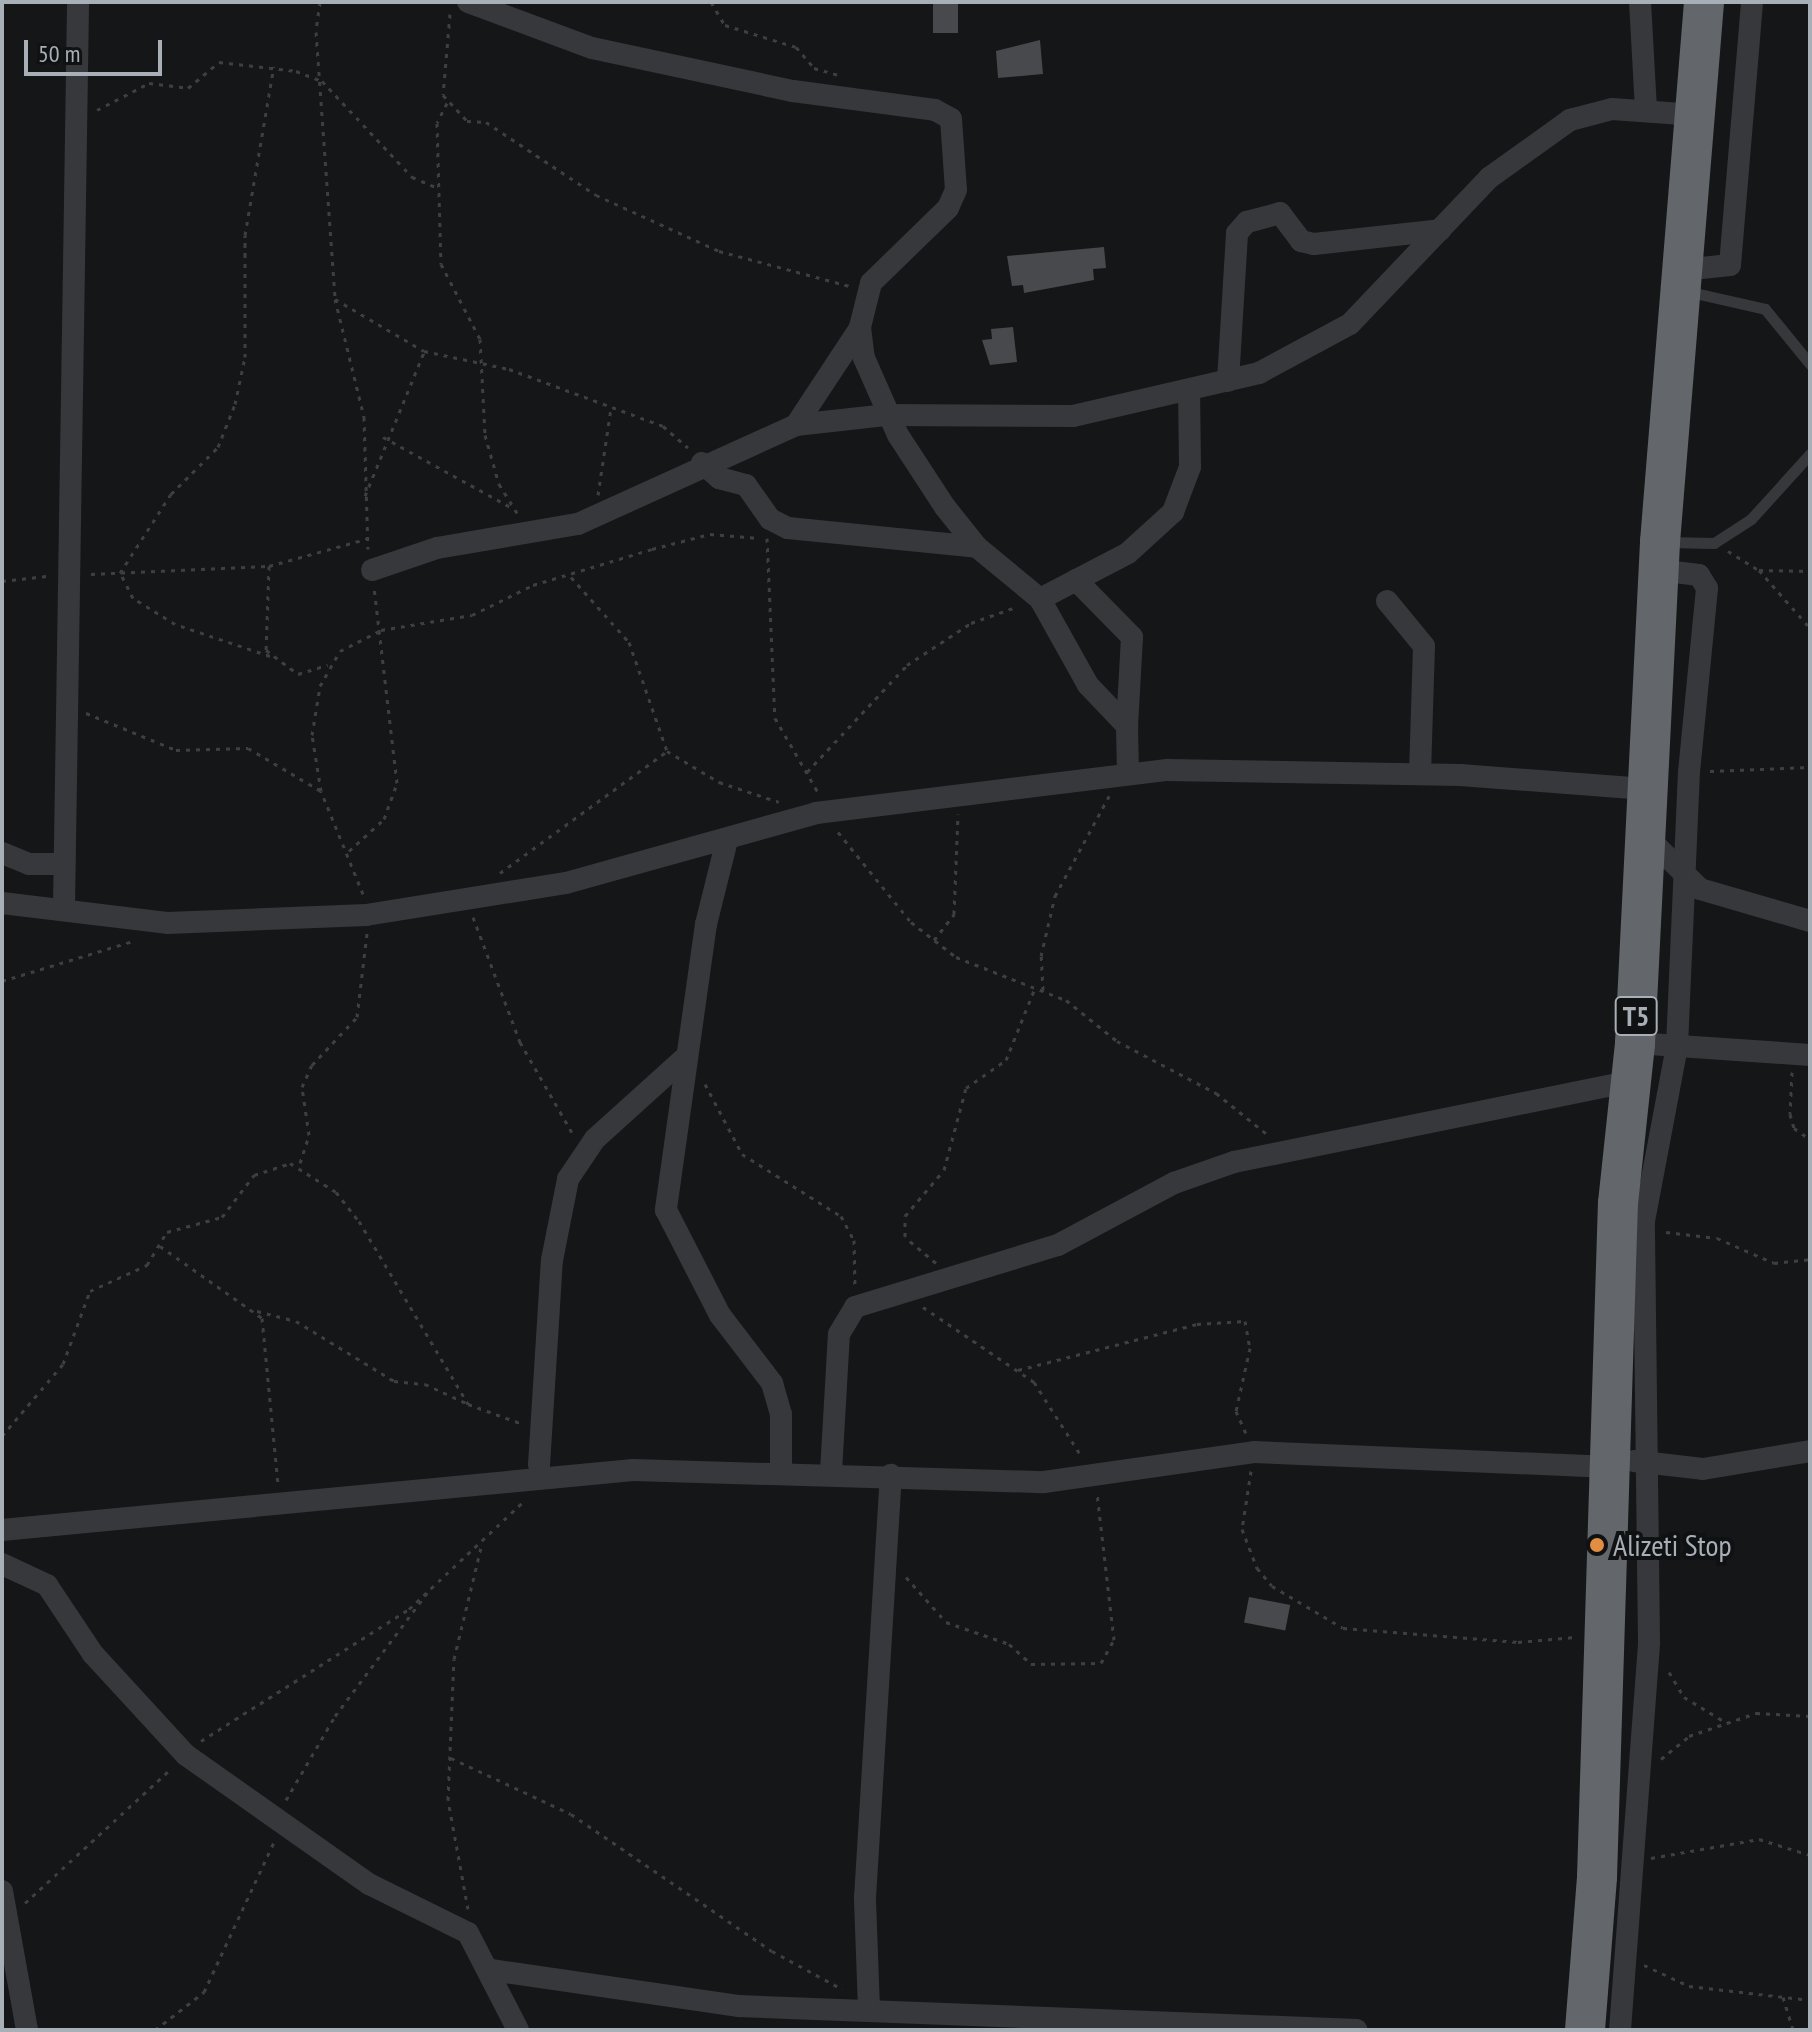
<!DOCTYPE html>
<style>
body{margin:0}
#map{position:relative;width:1812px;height:2032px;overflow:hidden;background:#151617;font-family:"PT Sans Narrow",sans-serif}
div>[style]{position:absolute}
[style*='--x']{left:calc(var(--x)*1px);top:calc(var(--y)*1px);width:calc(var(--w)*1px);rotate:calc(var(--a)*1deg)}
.building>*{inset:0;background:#47494c;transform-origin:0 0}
.path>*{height:3px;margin-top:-1.5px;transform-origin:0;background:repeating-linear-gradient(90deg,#3d3f42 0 4px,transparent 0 10px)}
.lane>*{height:11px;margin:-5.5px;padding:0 5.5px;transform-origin:5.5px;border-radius:5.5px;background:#37383c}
.street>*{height:22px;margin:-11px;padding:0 11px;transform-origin:11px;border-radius:11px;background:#37383c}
.highway>*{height:40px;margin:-20px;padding:0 20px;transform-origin:20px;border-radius:20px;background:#63676c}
.dots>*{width:22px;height:22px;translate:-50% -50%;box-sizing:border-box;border:4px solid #101112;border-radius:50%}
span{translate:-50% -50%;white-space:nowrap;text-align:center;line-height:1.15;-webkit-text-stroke:8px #101112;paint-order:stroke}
.shield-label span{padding:2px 6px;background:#101112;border:2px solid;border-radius:6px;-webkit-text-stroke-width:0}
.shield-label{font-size:28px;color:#a8afb6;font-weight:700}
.poi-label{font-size:30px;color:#a8afb6}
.left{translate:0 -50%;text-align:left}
.frame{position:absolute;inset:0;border:4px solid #a8afb6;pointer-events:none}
.scale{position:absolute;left:24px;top:40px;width:138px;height:36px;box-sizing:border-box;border:4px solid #a8afb6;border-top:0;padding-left:10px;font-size:24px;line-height:28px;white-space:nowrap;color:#a8afb6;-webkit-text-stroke:6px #101112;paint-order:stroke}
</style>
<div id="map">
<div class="building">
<div style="left:933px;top:2px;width:25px;height:31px"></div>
<div style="clip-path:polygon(1040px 40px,1043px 74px,998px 78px,996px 51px)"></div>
<div style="clip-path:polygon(1104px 247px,1106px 268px,1093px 269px,1094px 280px,1024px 293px,1023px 285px,1012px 286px,1007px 256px)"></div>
<div style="clip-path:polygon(1013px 327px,1017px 362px,990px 365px,982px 340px,992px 339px,991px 329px)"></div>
<div style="left:1249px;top:1597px;width:42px;height:26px;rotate:11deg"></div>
</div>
<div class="path">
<div style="--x:320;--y:2;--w:30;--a:98"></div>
<div style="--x:316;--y:32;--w:268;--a:85.9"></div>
<div style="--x:335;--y:299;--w:122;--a:76.2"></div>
<div style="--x:364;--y:417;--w:132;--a:88.3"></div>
<div style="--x:711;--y:2;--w:27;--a:59"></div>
<div style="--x:725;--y:25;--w:74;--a:17.2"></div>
<div style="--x:796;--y:47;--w:28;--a:49"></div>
<div style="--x:814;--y:68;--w:26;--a:16"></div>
<div style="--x:450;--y:14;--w:81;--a:94.9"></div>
<div style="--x:443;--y:95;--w:35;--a:47"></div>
<div style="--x:467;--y:121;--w:19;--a:3"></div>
<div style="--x:486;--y:122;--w:132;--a:33.6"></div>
<div style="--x:596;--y:195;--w:135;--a:24.5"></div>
<div style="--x:719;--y:251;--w:136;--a:15"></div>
<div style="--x:447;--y:103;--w:22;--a:117"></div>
<div style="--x:437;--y:123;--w:141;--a:88.4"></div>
<div style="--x:441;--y:264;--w:85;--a:62.5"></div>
<div style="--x:480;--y:339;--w:96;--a:87"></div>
<div style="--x:485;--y:435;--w:51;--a:74.1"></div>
<div style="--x:499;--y:484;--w:36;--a:58"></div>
<div style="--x:97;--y:110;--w:59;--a:-27.4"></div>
<div style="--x:149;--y:83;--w:39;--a:7"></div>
<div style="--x:188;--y:88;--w:40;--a:-40"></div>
<div style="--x:219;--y:62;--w:78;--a:6.7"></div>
<div style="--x:296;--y:71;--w:28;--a:21"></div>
<div style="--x:322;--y:81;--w:132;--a:46.8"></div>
<div style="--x:412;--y:177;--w:26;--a:23"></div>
<div style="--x:335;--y:299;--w:103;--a:30.3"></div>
<div style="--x:424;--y:351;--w:87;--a:12"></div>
<div style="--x:509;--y:369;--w:164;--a:20.3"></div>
<div style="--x:663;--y:426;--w:33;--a:41"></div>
<div style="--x:383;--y:437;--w:147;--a:28.8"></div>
<div style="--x:598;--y:495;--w:88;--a:-81.5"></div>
<div style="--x:365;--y:496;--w:156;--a:-67.7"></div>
<div style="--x:767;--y:538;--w:180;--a:87.5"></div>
<div style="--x:775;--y:718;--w:88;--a:59.9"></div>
<div style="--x:1728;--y:551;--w:36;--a:32"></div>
<div style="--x:1759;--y:570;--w:77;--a:48.7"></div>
<div style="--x:269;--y:566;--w:84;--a:92"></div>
<div style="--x:266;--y:650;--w:40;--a:37"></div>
<div style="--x:298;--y:674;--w:31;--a:-17"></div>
<div style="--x:1759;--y:570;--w:51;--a:1.1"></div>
<div style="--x:91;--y:574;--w:178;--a:-2.6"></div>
<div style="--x:269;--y:566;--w:101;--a:-15.6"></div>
<div style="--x:571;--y:577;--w:87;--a:48.3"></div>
<div style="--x:629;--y:642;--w:115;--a:70.8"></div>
<div style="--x:667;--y:751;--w:61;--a:30.8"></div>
<div style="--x:719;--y:782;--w:63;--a:18.4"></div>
<div style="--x:2;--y:581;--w:45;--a:-6.3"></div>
<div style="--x:270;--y:656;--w:100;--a:-161.4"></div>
<div style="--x:175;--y:624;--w:49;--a:-148.2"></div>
<div style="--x:133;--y:598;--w:28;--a:-117"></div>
<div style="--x:120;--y:573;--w:94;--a:-57.2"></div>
<div style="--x:171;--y:494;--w:66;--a:-45"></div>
<div style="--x:218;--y:447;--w:46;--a:-68.4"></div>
<div style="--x:235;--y:404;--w:48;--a:-78"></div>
<div style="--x:245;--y:357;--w:122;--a:-90"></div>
<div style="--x:245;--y:235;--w:171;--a:-80.3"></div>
<div style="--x:86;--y:713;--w:97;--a:22.3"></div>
<div style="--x:176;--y:750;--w:72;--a:-1.6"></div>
<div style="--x:248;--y:748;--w:85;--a:30.5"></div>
<div style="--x:1710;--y:771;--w:100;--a:-2.3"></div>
<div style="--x:807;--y:772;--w:146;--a:-46.9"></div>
<div style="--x:907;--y:665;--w:77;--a:-33.3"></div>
<div style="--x:971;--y:623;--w:48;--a:-19.6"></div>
<div style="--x:838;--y:832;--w:116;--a:51"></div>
<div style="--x:911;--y:922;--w:57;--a:37.9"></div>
<div style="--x:956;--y:957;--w:118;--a:21.4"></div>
<div style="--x:1066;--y:1000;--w:65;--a:38.8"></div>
<div style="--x:1117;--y:1041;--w:112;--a:27.7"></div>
<div style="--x:1216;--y:1093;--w:67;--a:38.9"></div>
<div style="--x:349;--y:851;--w:47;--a:-42.4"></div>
<div style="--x:384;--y:819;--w:38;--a:-70"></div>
<div style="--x:397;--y:783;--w:196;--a:-96.7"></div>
<div style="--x:500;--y:873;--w:207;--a:-36.1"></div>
<div style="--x:363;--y:894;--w:111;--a:-112.2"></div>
<div style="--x:321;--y:791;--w:57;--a:-99.1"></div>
<div style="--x:312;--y:735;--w:50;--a:-80.7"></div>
<div style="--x:320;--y:686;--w:40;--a:-60.3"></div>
<div style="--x:340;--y:651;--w:46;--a:-27.1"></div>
<div style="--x:381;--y:630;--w:92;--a:-9.4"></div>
<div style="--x:472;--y:615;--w:68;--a:-26.2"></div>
<div style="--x:533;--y:585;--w:124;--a:-16.8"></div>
<div style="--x:652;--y:549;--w:60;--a:-14.5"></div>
<div style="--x:710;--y:534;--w:49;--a:4.7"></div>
<div style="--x:473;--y:917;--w:134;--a:69.4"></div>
<div style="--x:520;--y:1042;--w:106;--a:60.1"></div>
<div style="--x:934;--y:940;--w:33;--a:-52"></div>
<div style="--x:954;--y:914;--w:100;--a:-87.7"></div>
<div style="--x:2;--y:981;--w:140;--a:-17"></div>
<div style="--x:1043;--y:990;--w:34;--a:-93"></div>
<div style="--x:1041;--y:956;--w:62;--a:-76.9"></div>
<div style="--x:1055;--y:896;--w:114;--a:-61.6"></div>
<div style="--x:1792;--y:1072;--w:42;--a:92.7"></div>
<div style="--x:1790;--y:1114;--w:15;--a:74"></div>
<div style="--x:1794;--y:1128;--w:19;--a:35"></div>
<div style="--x:705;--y:1084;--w:79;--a:62.1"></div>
<div style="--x:742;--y:1154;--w:117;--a:32.1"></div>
<div style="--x:841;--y:1216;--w:27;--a:62"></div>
<div style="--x:854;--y:1240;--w:48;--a:88.8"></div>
<div style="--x:300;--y:1163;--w:29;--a:-72"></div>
<div style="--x:309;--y:1135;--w:49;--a:-98.3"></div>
<div style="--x:302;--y:1087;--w:24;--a:-66"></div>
<div style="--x:312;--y:1065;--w:66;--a:-46.8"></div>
<div style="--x:357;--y:1017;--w:85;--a:-83.2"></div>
<div style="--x:1666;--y:1232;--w:51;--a:6.7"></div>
<div style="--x:1717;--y:1238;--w:62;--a:23.7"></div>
<div style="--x:1774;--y:1263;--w:36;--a:-6"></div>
<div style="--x:160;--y:1246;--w:125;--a:35.2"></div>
<div style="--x:262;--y:1318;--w:166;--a:84.5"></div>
<div style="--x:936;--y:1263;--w:40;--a:-140"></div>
<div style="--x:905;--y:1237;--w:21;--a:-90"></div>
<div style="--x:905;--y:1216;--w:60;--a:-49.7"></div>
<div style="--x:944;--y:1170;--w:85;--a:-75"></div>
<div style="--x:966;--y:1088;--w:49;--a:-35"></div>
<div style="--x:1006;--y:1060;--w:78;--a:-68.1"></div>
<div style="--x:923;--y:1307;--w:134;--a:34"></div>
<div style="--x:1034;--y:1382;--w:89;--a:57.4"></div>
<div style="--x:257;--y:1311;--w:40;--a:14.4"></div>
<div style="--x:296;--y:1321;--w:115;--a:31.5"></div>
<div style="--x:394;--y:1381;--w:31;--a:6"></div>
<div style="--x:425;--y:1384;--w:45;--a:24.9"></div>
<div style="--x:1018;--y:1370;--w:185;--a:-14.4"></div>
<div style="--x:1197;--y:1324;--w:48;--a:-3.6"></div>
<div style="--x:1245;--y:1321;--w:27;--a:80"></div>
<div style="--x:1250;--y:1348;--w:65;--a:102.5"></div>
<div style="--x:1236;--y:1411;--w:24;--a:66"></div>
<div style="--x:2;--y:1436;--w:94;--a:-49.7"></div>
<div style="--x:63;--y:1364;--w:78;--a:-69.7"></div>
<div style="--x:90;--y:1291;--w:63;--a:-24.5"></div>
<div style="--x:147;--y:1265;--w:39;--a:-59"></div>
<div style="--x:167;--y:1232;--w:57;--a:-15.3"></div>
<div style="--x:222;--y:1217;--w:53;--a:-52.7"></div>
<div style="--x:254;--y:1175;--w:38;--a:-18"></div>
<div style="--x:290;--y:1163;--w:54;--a:32.2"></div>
<div style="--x:336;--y:1192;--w:37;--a:52"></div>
<div style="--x:359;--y:1221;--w:213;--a:59.2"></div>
<div style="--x:468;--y:1404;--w:55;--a:20.1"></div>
<div style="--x:1251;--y:1471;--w:59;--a:98.8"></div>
<div style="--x:1242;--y:1529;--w:42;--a:69"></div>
<div style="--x:1257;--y:1568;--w:23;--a:50"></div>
<div style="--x:1272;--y:1586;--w:82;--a:30.6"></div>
<div style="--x:1343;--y:1628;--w:176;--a:4.6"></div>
<div style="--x:1518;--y:1642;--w:57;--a:-5"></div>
<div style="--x:906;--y:1577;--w:60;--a:48.4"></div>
<div style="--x:946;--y:1622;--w:67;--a:19.2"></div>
<div style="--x:1009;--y:1644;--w:30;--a:42"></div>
<div style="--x:1031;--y:1664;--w:70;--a:-0.8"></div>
<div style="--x:1101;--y:1663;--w:26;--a:-61"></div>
<div style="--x:1114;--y:1640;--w:148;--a:-96.6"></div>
<div style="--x:1669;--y:1672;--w:29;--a:59"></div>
<div style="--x:1684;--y:1697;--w:50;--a:31.2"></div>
<div style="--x:201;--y:1741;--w:246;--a:-32.4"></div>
<div style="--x:409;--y:1609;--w:158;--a:-43.2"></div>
<div style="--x:451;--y:1758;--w:132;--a:25"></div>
<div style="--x:571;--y:1814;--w:243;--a:34.3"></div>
<div style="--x:772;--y:1951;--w:80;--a:28.5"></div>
<div style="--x:1661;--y:1759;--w:36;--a:-39"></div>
<div style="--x:1689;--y:1736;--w:71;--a:-18.9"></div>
<div style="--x:1756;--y:1713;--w:54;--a:3.2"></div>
<div style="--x:286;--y:1800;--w:97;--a:-59.7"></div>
<div style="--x:335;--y:1716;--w:154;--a:-53.2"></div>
<div style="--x:1651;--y:1858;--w:110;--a:-10"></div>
<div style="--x:1759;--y:1839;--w:53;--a:17.4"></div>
<div style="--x:25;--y:1903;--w:200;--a:-42.6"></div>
<div style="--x:468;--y:1909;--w:111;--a:-100.4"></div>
<div style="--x:448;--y:1800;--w:141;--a:-87.6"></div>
<div style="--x:454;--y:1659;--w:119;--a:-76.4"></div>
<div style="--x:1644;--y:1965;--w:50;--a:25"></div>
<div style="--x:1689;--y:1986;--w:122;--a:6.6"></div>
<div style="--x:1783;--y:1997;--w:34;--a:73"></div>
<div style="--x:155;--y:2030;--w:62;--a:-37.8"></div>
<div style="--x:204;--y:1992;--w:166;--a:-65"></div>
</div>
<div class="lane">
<div style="--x:1686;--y:291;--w:81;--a:12.8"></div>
<div style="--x:1765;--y:309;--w:71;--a:50.7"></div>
<div style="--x:1667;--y:542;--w:47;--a:1.2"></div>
<div style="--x:1714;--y:543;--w:44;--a:-33"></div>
<div style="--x:1751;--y:519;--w:88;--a:-47.8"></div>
</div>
<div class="street">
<div style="--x:468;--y:2;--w:132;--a:20.4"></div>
<div style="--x:592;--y:48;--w:206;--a:12.1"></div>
<div style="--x:793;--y:91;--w:143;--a:7.6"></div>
<div style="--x:935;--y:110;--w:18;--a:29"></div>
<div style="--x:951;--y:119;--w:71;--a:86"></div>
<div style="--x:956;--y:190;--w:20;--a:114"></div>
<div style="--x:948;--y:208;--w:107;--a:135.8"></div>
<div style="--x:871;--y:283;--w:45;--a:104"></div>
<div style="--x:860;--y:327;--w:31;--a:83"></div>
<div style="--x:864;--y:358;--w:84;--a:66.2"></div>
<div style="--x:898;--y:435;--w:86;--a:56.9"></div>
<div style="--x:945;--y:507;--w:51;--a:51.3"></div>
<div style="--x:977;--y:547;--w:82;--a:39.5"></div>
<div style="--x:1040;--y:599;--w:98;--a:60.8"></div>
<div style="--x:1088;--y:685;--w:57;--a:46.4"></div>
<div style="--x:1127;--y:726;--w:47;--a:88.8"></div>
<div style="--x:1640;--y:2;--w:109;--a:86.8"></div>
<div style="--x:1683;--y:270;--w:47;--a:-6.1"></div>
<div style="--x:1730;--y:265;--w:264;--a:-85.2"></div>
<div style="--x:1228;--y:381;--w:148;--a:-86.5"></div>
<div style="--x:1237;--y:233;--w:15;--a:-48"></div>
<div style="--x:1247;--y:222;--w:34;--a:-15"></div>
<div style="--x:1280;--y:213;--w:35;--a:53"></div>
<div style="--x:1301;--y:241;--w:13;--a:13"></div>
<div style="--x:1314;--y:244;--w:127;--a:-6.3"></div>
<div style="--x:796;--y:425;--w:116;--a:-56.6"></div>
<div style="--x:702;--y:463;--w:23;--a:41"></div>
<div style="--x:719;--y:478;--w:28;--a:15"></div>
<div style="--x:746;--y:485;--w:42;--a:54.8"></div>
<div style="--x:770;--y:519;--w:20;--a:27"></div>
<div style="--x:788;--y:528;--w:190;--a:5.7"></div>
<div style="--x:372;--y:570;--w:69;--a:-18.7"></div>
<div style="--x:437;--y:548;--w:143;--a:-9.7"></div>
<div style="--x:578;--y:524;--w:239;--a:-24.4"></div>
<div style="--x:796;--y:425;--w:92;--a:-6.3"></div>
<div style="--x:887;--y:415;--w:186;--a:0.3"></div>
<div style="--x:1073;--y:416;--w:191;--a:-13"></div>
<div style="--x:1259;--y:373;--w:103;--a:-28.3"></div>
<div style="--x:1350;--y:324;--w:202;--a:-46.4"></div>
<div style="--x:1489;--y:178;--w:100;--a:-35.6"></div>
<div style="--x:1570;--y:120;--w:43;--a:-14.7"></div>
<div style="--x:1612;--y:109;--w:84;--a:4.1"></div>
<div style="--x:1076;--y:580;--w:80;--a:45.5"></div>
<div style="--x:1132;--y:637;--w:89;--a:93.2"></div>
<div style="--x:1040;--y:599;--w:99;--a:-27.6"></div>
<div style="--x:1128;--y:553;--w:61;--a:-42.3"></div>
<div style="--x:1173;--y:512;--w:48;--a:-69.3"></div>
<div style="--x:1190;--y:467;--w:77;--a:-90.7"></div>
<div style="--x:1387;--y:601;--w:58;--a:50.6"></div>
<div style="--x:1424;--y:646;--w:128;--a:91.8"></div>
<div style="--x:1645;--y:835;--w:77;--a:44.5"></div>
<div style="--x:1700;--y:889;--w:115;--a:16.2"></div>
<div style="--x:727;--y:840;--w:87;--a:104"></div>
<div style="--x:706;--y:924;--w:289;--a:98"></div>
<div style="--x:666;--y:1210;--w:118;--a:62.8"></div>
<div style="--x:720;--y:1315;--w:86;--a:52.6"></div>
<div style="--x:772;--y:1383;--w:32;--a:74"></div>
<div style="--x:781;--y:1414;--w:59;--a:90"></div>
<div style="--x:2;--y:853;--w:29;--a:22"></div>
<div style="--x:29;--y:864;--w:35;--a:0"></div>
<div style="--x:2;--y:903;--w:166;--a:6.9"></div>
<div style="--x:167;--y:923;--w:199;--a:-2.3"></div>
<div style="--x:366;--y:915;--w:203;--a:-9.1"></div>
<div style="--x:566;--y:883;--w:260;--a:-15.6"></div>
<div style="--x:816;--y:813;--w:354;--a:-7"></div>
<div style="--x:1167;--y:770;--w:293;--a:1"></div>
<div style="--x:1460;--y:775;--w:189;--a:4.3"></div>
<div style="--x:64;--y:908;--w:906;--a:-89.11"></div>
<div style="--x:1635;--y:1043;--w:175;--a:3.9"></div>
<div style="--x:1634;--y:1461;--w:69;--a:6.6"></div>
<div style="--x:1703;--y:1469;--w:109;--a:-9.5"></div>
<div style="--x:539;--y:1465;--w:205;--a:-86.4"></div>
<div style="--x:552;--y:1260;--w:83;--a:-78.8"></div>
<div style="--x:568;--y:1179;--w:48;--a:-56"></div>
<div style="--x:595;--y:1139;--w:124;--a:-42.1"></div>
<div style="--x:831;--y:1472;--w:138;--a:-86.7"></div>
<div style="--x:839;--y:1334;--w:31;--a:-59"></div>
<div style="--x:855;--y:1307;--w:212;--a:-17"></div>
<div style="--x:1058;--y:1245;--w:132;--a:-28.1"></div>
<div style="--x:1174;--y:1183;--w:64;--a:-19.3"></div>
<div style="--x:1234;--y:1162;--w:405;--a:-11.5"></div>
<div style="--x:2;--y:1530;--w:634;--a:-5.43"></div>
<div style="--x:633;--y:1470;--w:411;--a:1.7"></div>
<div style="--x:1044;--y:1482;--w:212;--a:-8.1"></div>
<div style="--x:1254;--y:1452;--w:351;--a:2.4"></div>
<div style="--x:2;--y:1564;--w:50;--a:25"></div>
<div style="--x:47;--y:1585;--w:83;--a:56.3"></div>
<div style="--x:93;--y:1654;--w:137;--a:47.4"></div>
<div style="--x:186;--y:1755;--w:224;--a:35.2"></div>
<div style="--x:369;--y:1884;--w:110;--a:26.3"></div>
<div style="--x:468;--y:1933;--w:109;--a:62.7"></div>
<div style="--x:2;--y:1891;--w:141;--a:79.8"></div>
<div style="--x:491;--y:1970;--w:251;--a:8.3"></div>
<div style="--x:739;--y:2006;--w:618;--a:2.22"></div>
<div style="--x:869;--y:2009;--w:111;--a:-92.1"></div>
<div style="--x:865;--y:1898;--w:424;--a:-86.5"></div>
<div style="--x:1620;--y:2030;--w:389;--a:-85.7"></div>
<div style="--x:1649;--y:1642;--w:421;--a:-90.7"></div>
<div style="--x:1644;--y:1221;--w:178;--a:-79.3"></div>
<div style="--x:1677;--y:1046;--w:274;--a:-87.5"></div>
<div style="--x:1689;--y:772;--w:185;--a:-84.4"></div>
<div style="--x:1707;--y:588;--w:15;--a:-122"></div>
<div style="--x:1699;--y:575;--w:40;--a:-172.9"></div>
</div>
<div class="highway">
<div style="--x:1585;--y:2030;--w:153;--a:-85.5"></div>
<div style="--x:1597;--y:1877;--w:674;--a:-88.22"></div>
<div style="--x:1618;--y:1203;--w:161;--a:-83.9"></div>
<div style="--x:1635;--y:1043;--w:502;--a:-87.14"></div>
<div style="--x:1660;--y:542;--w:542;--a:-85.34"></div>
</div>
<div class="dots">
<div style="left:1597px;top:1545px;background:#e28e42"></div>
</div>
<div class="shield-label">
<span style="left:1636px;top:1016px">T5</span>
</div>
<div class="poi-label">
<span class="left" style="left:1613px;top:1545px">Alizeti Stop</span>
</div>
<div class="frame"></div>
<div class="scale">50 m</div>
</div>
